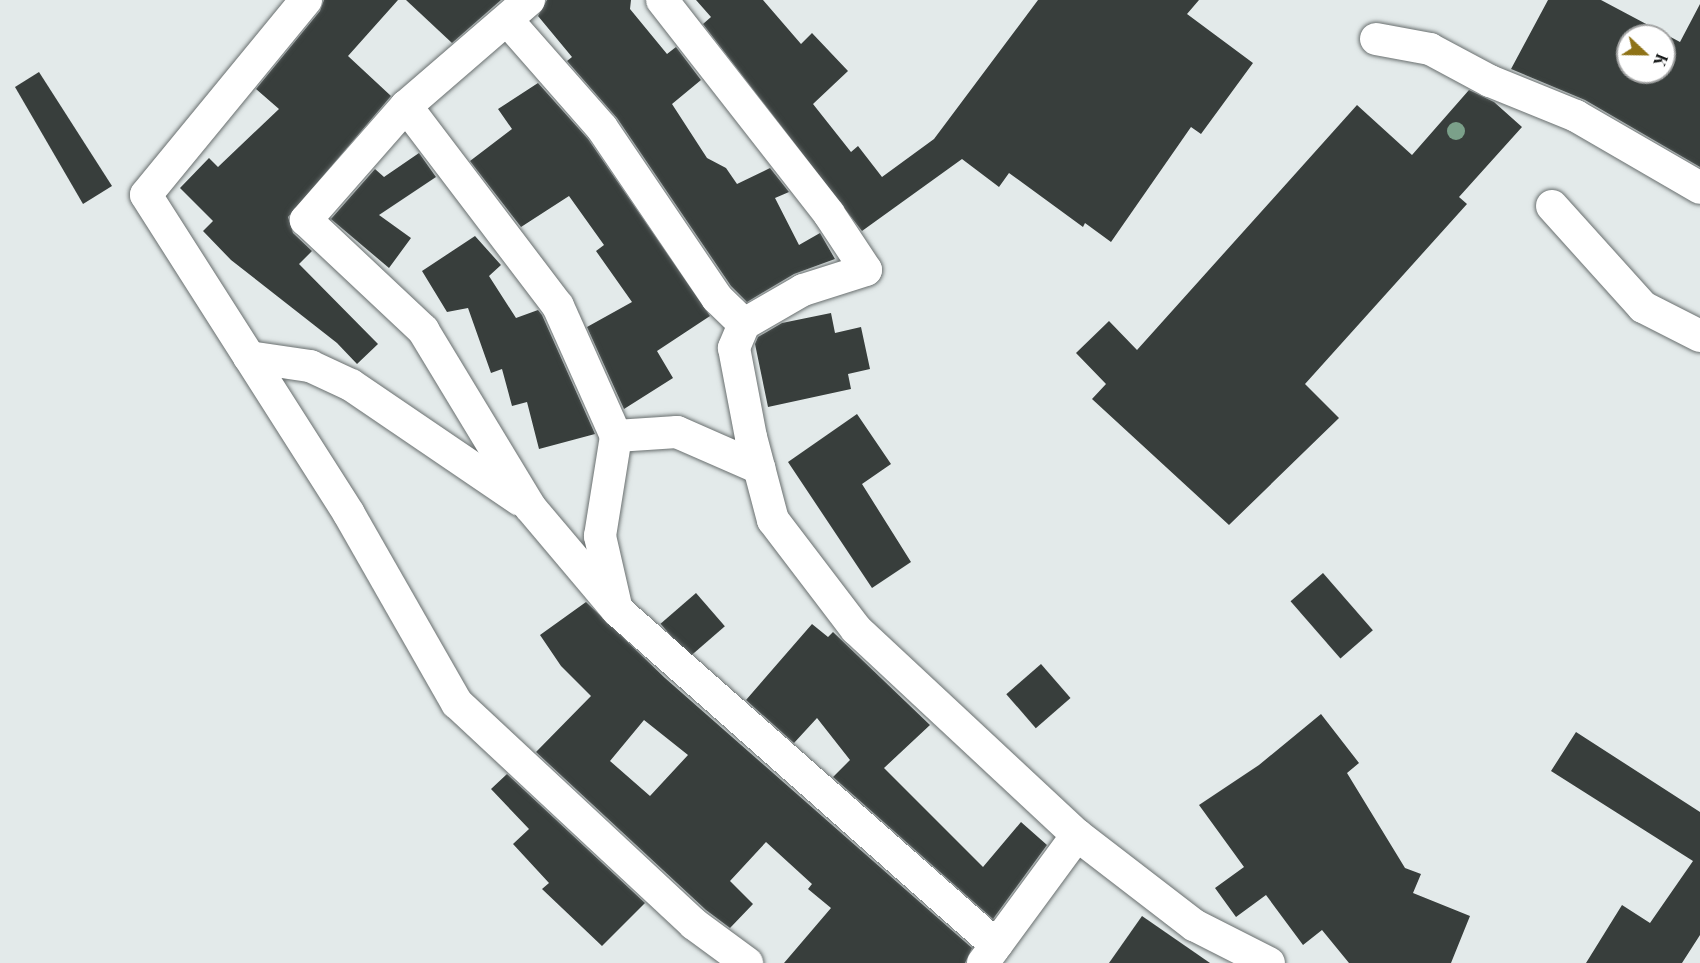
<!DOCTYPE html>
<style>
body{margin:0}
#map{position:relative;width:1700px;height:963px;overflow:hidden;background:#e3eaea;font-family:"Playfair Display",serif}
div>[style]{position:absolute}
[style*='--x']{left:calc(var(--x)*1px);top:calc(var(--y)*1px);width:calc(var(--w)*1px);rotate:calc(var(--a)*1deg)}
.building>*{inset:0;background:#383e3c;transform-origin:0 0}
.roads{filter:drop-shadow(0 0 2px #696f6f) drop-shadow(0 0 2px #696f6f)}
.street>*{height:32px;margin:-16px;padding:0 16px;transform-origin:16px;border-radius:16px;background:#fff}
.trees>*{width:18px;height:18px;margin:-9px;border-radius:50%;background:#7ba08a}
span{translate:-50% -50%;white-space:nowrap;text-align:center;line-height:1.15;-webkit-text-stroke:6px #fff;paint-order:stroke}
.north{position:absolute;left:1616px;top:24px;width:60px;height:60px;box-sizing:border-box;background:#fff;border:2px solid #a2a3a3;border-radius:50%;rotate:112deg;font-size:16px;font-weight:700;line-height:24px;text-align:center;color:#171a1a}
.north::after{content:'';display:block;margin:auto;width:21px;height:27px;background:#8e7216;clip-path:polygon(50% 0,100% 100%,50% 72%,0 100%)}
</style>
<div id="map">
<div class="building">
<div style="clip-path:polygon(324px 0,398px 0,348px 56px,391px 96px,288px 217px,293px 233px,312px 251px,299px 264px,378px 344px,357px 364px,337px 343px,231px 260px,203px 231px,213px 221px,180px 188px,209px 158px,218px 167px,279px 109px,256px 89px,320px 11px)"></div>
<div style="clip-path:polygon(406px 0,501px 0,452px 43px)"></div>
<div style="clip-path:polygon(547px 0,631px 0,630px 9px,667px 54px,676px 47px,701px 80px,672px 104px,707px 158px,726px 168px,737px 184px,770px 168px,789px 192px,775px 198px,799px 245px,820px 233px,835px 259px,794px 274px,747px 302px,731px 286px,617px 118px,567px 61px,572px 57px,538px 16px)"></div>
<div style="clip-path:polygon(696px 0,763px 0,801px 44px,812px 33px,848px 71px,813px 104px,851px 152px,858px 146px,882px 177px,934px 139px,1038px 0,1199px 0,1187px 14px,1253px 63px,1201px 134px,1191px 127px,1111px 242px,1085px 223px,1083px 227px,1009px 173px,999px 187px,962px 159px,862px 231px,703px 24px,711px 17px)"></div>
<div style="clip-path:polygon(evenodd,1548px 0,1601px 0,1680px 42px,1700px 4px,1700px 167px,1585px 100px,1511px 69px,1548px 0,1628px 36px,1664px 36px,1664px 72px,1628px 72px,1628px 36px)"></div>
<div style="clip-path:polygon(39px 72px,112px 186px,83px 204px,15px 87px)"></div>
<div style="clip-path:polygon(538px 83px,588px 139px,710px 316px,657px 351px,673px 378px,624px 409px,587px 327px,632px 302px,596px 251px,604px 245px,569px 196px,521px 227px,470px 161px,512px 129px,498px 109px)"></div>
<div style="clip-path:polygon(1469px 90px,1494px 102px,1522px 127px,1459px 197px,1467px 204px,1305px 384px,1339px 418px,1229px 525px,1092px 399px,1106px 384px,1076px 353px,1109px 321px,1137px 350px,1357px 105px,1412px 155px)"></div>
<div style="clip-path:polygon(419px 153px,436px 177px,379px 215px,411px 238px,389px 268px,331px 219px,375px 169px,384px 177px)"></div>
<div style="clip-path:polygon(475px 236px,501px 265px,489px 276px,516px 318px,538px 310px,542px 315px,595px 434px,539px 449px,527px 402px,512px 406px,502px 369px,491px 373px,468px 308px,447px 312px,422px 271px)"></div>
<div style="clip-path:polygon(831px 313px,835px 333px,861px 327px,870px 369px,848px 374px,851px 389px,768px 407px,755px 344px,758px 337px,782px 323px)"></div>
<div style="clip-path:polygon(857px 414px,891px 464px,862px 484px,911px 562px,872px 588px,788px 462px)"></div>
<div style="left:1323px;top:573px;width:76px;height:43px;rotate:49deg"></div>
<div style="left:696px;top:593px;width:44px;height:47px;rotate:49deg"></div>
<div style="clip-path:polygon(evenodd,586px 602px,665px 678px,972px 948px,965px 963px,784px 963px,831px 908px,808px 889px,812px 884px,766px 842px,730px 881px,753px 904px,730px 928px,706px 910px,536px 752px,591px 696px,561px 666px,540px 635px,586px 602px,644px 720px,688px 755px,650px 796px,610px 761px,644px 720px)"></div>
<div style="clip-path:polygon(812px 624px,828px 637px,833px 632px,930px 725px,884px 768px,983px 867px,1021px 822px,1047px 845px,993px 919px,833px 777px,850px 760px,817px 718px,794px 743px,746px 700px)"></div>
<div style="left:1041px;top:664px;width:45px;height:46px;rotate:49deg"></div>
<div style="clip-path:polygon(1321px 714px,1359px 763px,1347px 773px,1405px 868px,1421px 874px,1413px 893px,1470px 916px,1451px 963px,1349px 963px,1322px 930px,1303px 945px,1266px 895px,1236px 917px,1215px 888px,1244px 867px,1199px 805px,1259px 765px)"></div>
<div style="clip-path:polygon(1576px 732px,1700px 812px,1700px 935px,1682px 963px,1586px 963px,1622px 905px,1650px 923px,1693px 861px,1551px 771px)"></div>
<div style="clip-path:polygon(507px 774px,645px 903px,602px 946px,542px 889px,549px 883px,513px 844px,529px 829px,491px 789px)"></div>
<div style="clip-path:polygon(1142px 916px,1210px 963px,1109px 963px)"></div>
</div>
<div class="roads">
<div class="street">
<div style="--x:306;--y:0;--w:252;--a:129.4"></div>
<div style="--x:146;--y:195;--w:378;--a:57.5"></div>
<div style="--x:349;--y:514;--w:218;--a:60.3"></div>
<div style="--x:457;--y:703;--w:324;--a:43"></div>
<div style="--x:694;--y:924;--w:66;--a:36.3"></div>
<div style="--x:529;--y:0;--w:162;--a:139.2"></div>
<div style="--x:406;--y:106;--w:152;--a:131.3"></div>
<div style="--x:306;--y:220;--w:161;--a:43.2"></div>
<div style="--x:423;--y:330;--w:207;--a:58.8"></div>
<div style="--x:530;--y:507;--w:135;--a:49.8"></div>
<div style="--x:617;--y:610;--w:506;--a:41.47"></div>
<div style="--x:662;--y:0;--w:271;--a:52"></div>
<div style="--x:829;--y:214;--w:67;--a:56.5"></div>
<div style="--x:866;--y:270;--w:66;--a:162.4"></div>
<div style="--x:803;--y:290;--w:68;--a:150"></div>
<div style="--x:744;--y:324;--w:26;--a:113"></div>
<div style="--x:734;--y:348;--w:91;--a:79.2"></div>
<div style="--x:751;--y:437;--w:86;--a:75.2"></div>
<div style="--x:773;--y:520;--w:137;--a:52.7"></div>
<div style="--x:856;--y:629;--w:302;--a:43"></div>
<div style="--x:1077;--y:835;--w:148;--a:37.6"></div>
<div style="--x:1194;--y:925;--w:84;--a:26.9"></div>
<div style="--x:508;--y:21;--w:142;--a:48.7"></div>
<div style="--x:602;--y:128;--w:205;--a:55.9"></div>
<div style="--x:717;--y:298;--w:37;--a:44"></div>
<div style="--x:1376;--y:39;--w:55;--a:10.5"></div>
<div style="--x:1430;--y:49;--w:68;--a:28.1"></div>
<div style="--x:1490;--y:81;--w:93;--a:22.1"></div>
<div style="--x:1576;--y:116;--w:143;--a:30.1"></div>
<div style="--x:406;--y:106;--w:251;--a:52.8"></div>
<div style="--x:558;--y:306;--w:142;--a:66"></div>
<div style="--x:1552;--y:206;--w:136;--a:48"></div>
<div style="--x:1643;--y:307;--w:64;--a:27"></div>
<div style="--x:249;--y:357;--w:62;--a:8.4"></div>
<div style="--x:310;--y:366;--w:45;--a:24.9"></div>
<div style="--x:351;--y:385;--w:204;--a:34.2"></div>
<div style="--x:616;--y:606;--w:72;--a:-102.9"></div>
<div style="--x:600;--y:536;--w:101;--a:-80.9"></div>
<div style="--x:616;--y:436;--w:61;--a:-3.8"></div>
<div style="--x:677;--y:432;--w:90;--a:23.7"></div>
<div style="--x:983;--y:963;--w:159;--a:-53.7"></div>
</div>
</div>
<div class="trees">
<div style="left:1456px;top:131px"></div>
</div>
<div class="north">K</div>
</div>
